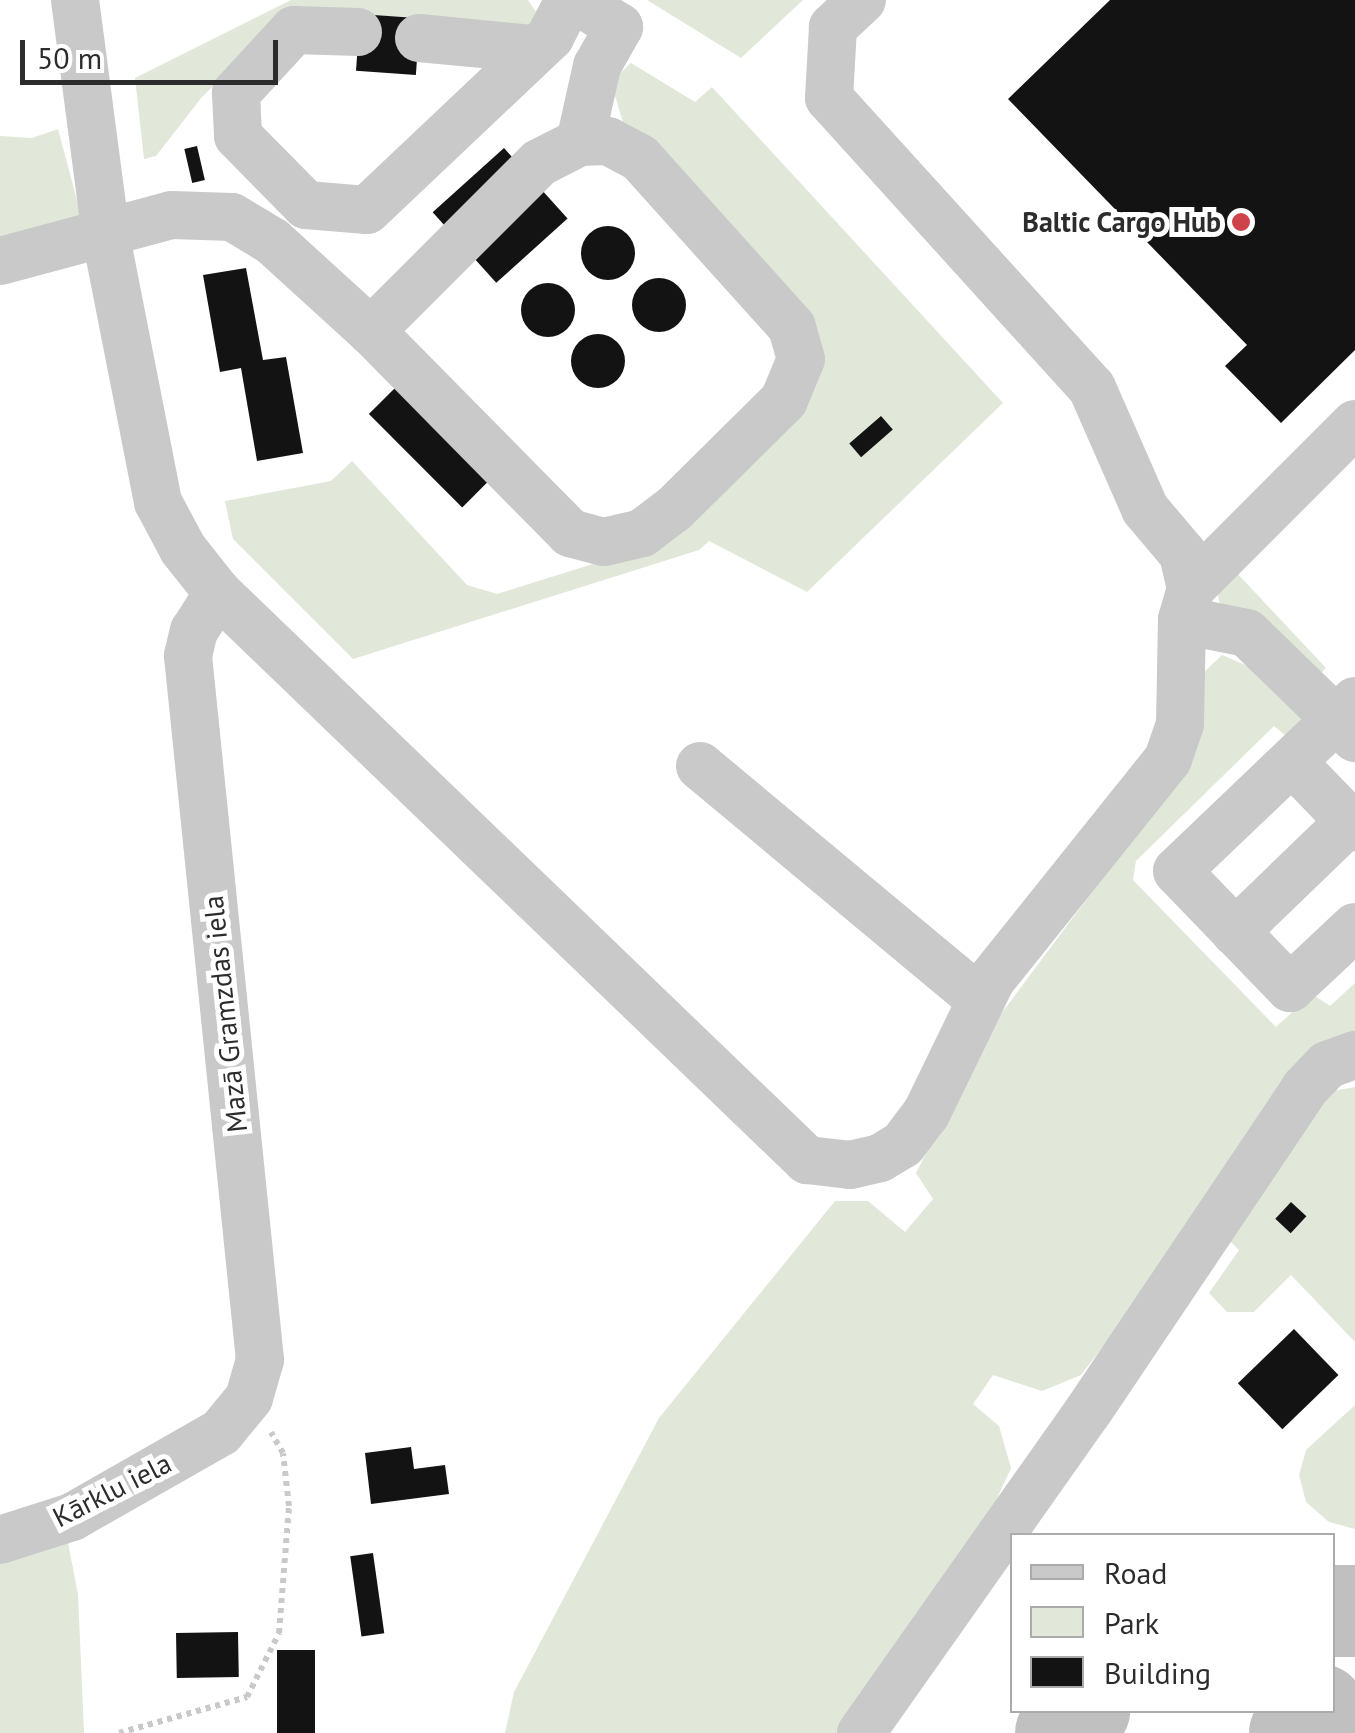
<!DOCTYPE html>
<meta charset="utf-8">
<style>
body{margin:0}
#map{position:relative;width:1355px;height:1733px;overflow:hidden;background:#fff;font-family:"PT Sans",sans-serif}
div>[style]{position:absolute}
[style*='--x']{left:calc(var(--x)*1px);top:calc(var(--y)*1px);width:calc(var(--w)*1px);rotate:calc(var(--a)*1deg)}
.green>*{inset:0;background:#e1e8da}
.taxiway>*{height:92px;margin:-46px;padding:0 46px;transform-origin:46px;border-radius:46px;background:#c0c0c0}
.building>*{inset:0;background:#131313;transform-origin:0 0}
.round{border-radius:50%}
.path>*{height:6px;margin-top:-3px;transform-origin:0;background:repeating-linear-gradient(90deg,#c9c9c9 0 5px,transparent 0 10px)}
.minor>*{height:48px;margin:-24px;padding:0 24px;transform-origin:24px;border-radius:24px;background:#c9c9c9}
.dots>*{width:28px;height:28px;translate:-50% -50%;box-sizing:border-box;border:5px solid #fff;border-radius:50%}
span{translate:-50% -50%;white-space:nowrap;text-align:center;line-height:1.15;-webkit-text-stroke:10px #fff;paint-order:stroke}
.poi-label{font-size:28px;color:#2c2c2c;font-weight:700}
.right{translate:-100% -50%;text-align:right}
.street-label{font-size:28px;color:#2c2c2c}
.legend{position:absolute;left:1010px;top:1533px;width:325px;height:180px;box-sizing:border-box;background:#fff;border:2px solid #ababab;margin:0;padding:12px 18px;list-style:none;font-size:30px;color:#2c2c2c}
.legend li{display:flex;align-items:center;gap:20px;height:50px}
.legend b{width:50px;border:2px solid #ababab}
.scale{position:absolute;left:20px;top:40px;width:258px;height:45px;box-sizing:border-box;border:5px solid #2c2c2c;border-top:0;padding-left:12px;font-size:30px;line-height:35px;white-space:nowrap;color:#2c2c2c;-webkit-text-stroke:8px #fff;paint-order:stroke}
</style>
<div id="map">
<div class="green">
<div style="clip-path:polygon(291px 0,528px 0,539px 16px,531px 25px,292px 10px,202px 97px,156px 156px,144px 159px,135px 78px)"></div>
<div style="clip-path:polygon(647px 0,803px 0,741px 58px)"></div>
<div style="clip-path:polygon(631px 63px,695px 102px,712px 87px,1003px 403px,807px 592px,709px 541px,699px 550px,353px 659px,233px 539px,225px 501px,331px 481px,352px 461px,467px 585px,497px 594px,660px 543px,819px 366px,624px 126px,611px 82px)"></div>
<div style="clip-path:polygon(58px 129px,82px 219px,0 241px,0 136px,32px 138px)"></div>
<div style="clip-path:polygon(1236px 572px,1326px 668px,1316px 678px,1221px 609px,1217px 592px)"></div>
<div style="clip-path:polygon(1222px 655px,1250px 667px,1302px 718px,1286px 736px,1274px 726px,1136px 861px,1133px 880px,1276px 1027px,1312px 994px,1330px 1006px,1355px 983px,1355px 1031px,1344px 1034px,1081px 1375px,1042px 1391px,993px 1375px,973px 1404px,999px 1426px,1011px 1468px,988px 1518px,840px 1733px,505px 1733px,514px 1692px,659px 1418px,835px 1201px,868px 1201px,905px 1232px,933px 1199px,916px 1173px,989px 1030px,1172px 785px,1203px 673px)"></div>
<div style="clip-path:polygon(1355px 1087px,1355px 1342px,1291px 1275px,1254px 1312px,1227px 1312px,1209px 1293px,1239px 1250px,1229px 1240px,1332px 1091px)"></div>
<div style="clip-path:polygon(1355px 1405px,1355px 1529px,1329px 1522px,1306px 1502px,1299px 1475px,1306px 1450px)"></div>
<div style="clip-path:polygon(68px 1543px,78px 1594px,84px 1733px,0 1733px,0 1562px)"></div>
</div>
<div class="taxiway">
<div style="--x:1332;--y:1611;--w:23;--a:0"></div>
<div style="--x:1061;--y:1733;--w:33;--a:-45"></div>
<div style="--x:1295;--y:1733;--w:34;--a:-43"></div>
</div>
<div class="building">
<div style="clip-path:polygon(1110px 0,1355px 0,1355px 350px,1281px 423px,1225px 366px,1247px 345px,1008px 99px)"></div>
<div style="left:360px;top:14px;width:60px;height:57px;rotate:4deg"></div>
<div style="left:197px;top:146px;width:35px;height:13px;rotate:77deg"></div>
<div style="left:504px;top:148px;width:95px;height:96px;rotate:48deg"></div>
<div class="round" style="left:581px;top:226px;width:54px;height:54px"></div>
<div style="clip-path:polygon(246px 268px,263px 360px,286px 357px,303px 453px,257px 461px,241px 368px,220px 372px,203px 275px)"></div>
<div class="round" style="left:632px;top:278px;width:54px;height:54px"></div>
<div class="round" style="left:521px;top:283px;width:54px;height:54px"></div>
<div class="round" style="left:571px;top:334px;width:54px;height:54px"></div>
<div style="left:400px;top:383px;width:132px;height:44px;rotate:45deg"></div>
<div style="left:881px;top:416px;width:18px;height:42px;rotate:49deg"></div>
<div style="left:1291px;top:1202px;width:21px;height:23px;rotate:43deg"></div>
<div style="left:1294px;top:1329px;width:64px;height:78px;rotate:46deg"></div>
<div style="clip-path:polygon(411px 1447px,414px 1469px,445px 1465px,449px 1494px,371px 1504px,365px 1453px)"></div>
<div style="left:373px;top:1553px;width:81px;height:23px;rotate:82deg"></div>
<div style="left:238px;top:1632px;width:45px;height:62px;rotate:89deg"></div>
<div style="left:277px;top:1650px;width:38px;height:83px"></div>
</div>
<div class="path">
<div style="--x:119;--y:1733;--w:133;--a:-15.7"></div>
<div style="--x:247;--y:1697;--w:72;--a:-63.4"></div>
<div style="--x:279;--y:1633;--w:127;--a:-85.5"></div>
<div style="--x:289;--y:1506;--w:53;--a:-96.5"></div>
<div style="--x:283;--y:1453;--w:24;--a:-120"></div>
</div>
<div class="minor">
<div style="--x:75;--y:0;--w:239;--a:82.5"></div>
<div style="--x:106;--y:237;--w:270;--a:78.9"></div>
<div style="--x:158;--y:502;--w:53;--a:62"></div>
<div style="--x:183;--y:549;--w:56;--a:51.5"></div>
<div style="--x:218;--y:593;--w:818;--a:43.91"></div>
<div style="--x:807;--y:1160;--w:43;--a:6.6"></div>
<div style="--x:850;--y:1165;--w:31;--a:-13"></div>
<div style="--x:880;--y:1158;--w:27;--a:-31"></div>
<div style="--x:903;--y:1144;--w:38;--a:-53"></div>
<div style="--x:926;--y:1114;--w:149;--a:-64.1"></div>
<div style="--x:991;--y:980;--w:283;--a:-51.3"></div>
<div style="--x:1168;--y:759;--w:37;--a:-71"></div>
<div style="--x:1180;--y:724;--w:104;--a:-88.9"></div>
<div style="--x:576;--y:0;--w:51;--a:32.1"></div>
<div style="--x:619;--y:27;--w:45;--a:119.4"></div>
<div style="--x:597;--y:66;--w:78;--a:102.6"></div>
<div style="--x:862;--y:0;--w:40;--a:137"></div>
<div style="--x:833;--y:27;--w:71;--a:93.2"></div>
<div style="--x:829;--y:98;--w:391;--a:47.8"></div>
<div style="--x:1092;--y:388;--w:132;--a:66.3"></div>
<div style="--x:1145;--y:509;--w:59;--a:49.8"></div>
<div style="--x:1183;--y:554;--w:35;--a:77"></div>
<div style="--x:358;--y:32;--w:64;--a:-178.2"></div>
<div style="--x:294;--y:30;--w:86;--a:132.6"></div>
<div style="--x:236;--y:93;--w:43;--a:87.3"></div>
<div style="--x:238;--y:136;--w:97;--a:45.4"></div>
<div style="--x:306;--y:205;--w:61;--a:4.7"></div>
<div style="--x:367;--y:210;--w:252;--a:-43.4"></div>
<div style="--x:550;--y:37;--w:42;--a:-62.8"></div>
<div style="--x:419;--y:38;--w:116;--a:5.5"></div>
<div style="--x:0;--y:261;--w:178;--a:-15"></div>
<div style="--x:172;--y:215;--w:60;--a:1.9"></div>
<div style="--x:232;--y:217;--w:47;--a:31"></div>
<div style="--x:272;--y:241;--w:134;--a:42.3"></div>
<div style="--x:371;--y:331;--w:284;--a:45.4"></div>
<div style="--x:570;--y:533;--w:35;--a:15"></div>
<div style="--x:604;--y:542;--w:39;--a:-13"></div>
<div style="--x:642;--y:533;--w:40;--a:-37"></div>
<div style="--x:674;--y:509;--w:155;--a:-44.7"></div>
<div style="--x:784;--y:400;--w:44;--a:-67.5"></div>
<div style="--x:801;--y:359;--w:33;--a:-106"></div>
<div style="--x:792;--y:327;--w:227;--a:-132"></div>
<div style="--x:640;--y:158;--w:36;--a:-152"></div>
<div style="--x:608;--y:141;--w:28;--a:178"></div>
<div style="--x:580;--y:142;--w:46;--a:152.9"></div>
<div style="--x:539;--y:163;--w:238;--a:135"></div>
<div style="--x:1355;--y:424;--w:232;--a:135"></div>
<div style="--x:1191;--y:588;--w:33;--a:106"></div>
<div style="--x:1182;--y:620;--w:66;--a:11.3"></div>
<div style="--x:1247;--y:633;--w:151;--a:44.2"></div>
<div style="--x:1355;--y:701;--w:246;--a:136.3"></div>
<div style="--x:1177;--y:871;--w:163;--a:46"></div>
<div style="--x:1290;--y:988;--w:89;--a:-43.2"></div>
<div style="--x:1292;--y:762;--w:91;--a:45.9"></div>
<div style="--x:700;--y:766;--w:364;--a:39.8"></div>
<div style="--x:1235;--y:932;--w:158;--a:-44"></div>
<div style="--x:0;--y:1540;--w:76;--a:-17.7"></div>
<div style="--x:72;--y:1517;--w:172;--a:-29.7"></div>
<div style="--x:221;--y:1432;--w:44;--a:-50.5"></div>
<div style="--x:249;--y:1398;--w:40;--a:-74"></div>
<div style="--x:260;--y:1360;--w:708;--a:-95.84"></div>
<div style="--x:188;--y:656;--w:26;--a:-77"></div>
<div style="--x:194;--y:631;--w:45;--a:-57.7"></div>
<div style="--x:861;--y:1733;--w:395;--a:-54.8"></div>
<div style="--x:1089;--y:1410;--w:388;--a:-56.1"></div>
<div style="--x:1305;--y:1088;--w:32;--a:-46"></div>
<div style="--x:1327;--y:1065;--w:30;--a:-20"></div>
</div>
<div class="dots">
<div style="left:1241px;top:222px;background:#ce4249"></div>
</div>
<div class="poi-label">
<span class="right" style="left:1221px;top:222px">Baltic Cargo Hub</span>
</div>
<div class="street-label">
<span style="left:225px;top:1014px;rotate:-96deg">Mazā Gramzdas iela</span>
<span style="left:112px;top:1490px;rotate:-27deg">Kārklu iela</span>
</div>
<ul class="legend">
<li><b style="height:12px;background:#c9c9c9"></b>Road</li>
<li><b style="height:28px;background:#e1e8da"></b>Park</li>
<li><b style="height:28px;background:#131313"></b>Building</li>
</ul>
<div class="scale">50 m</div>
</div>
